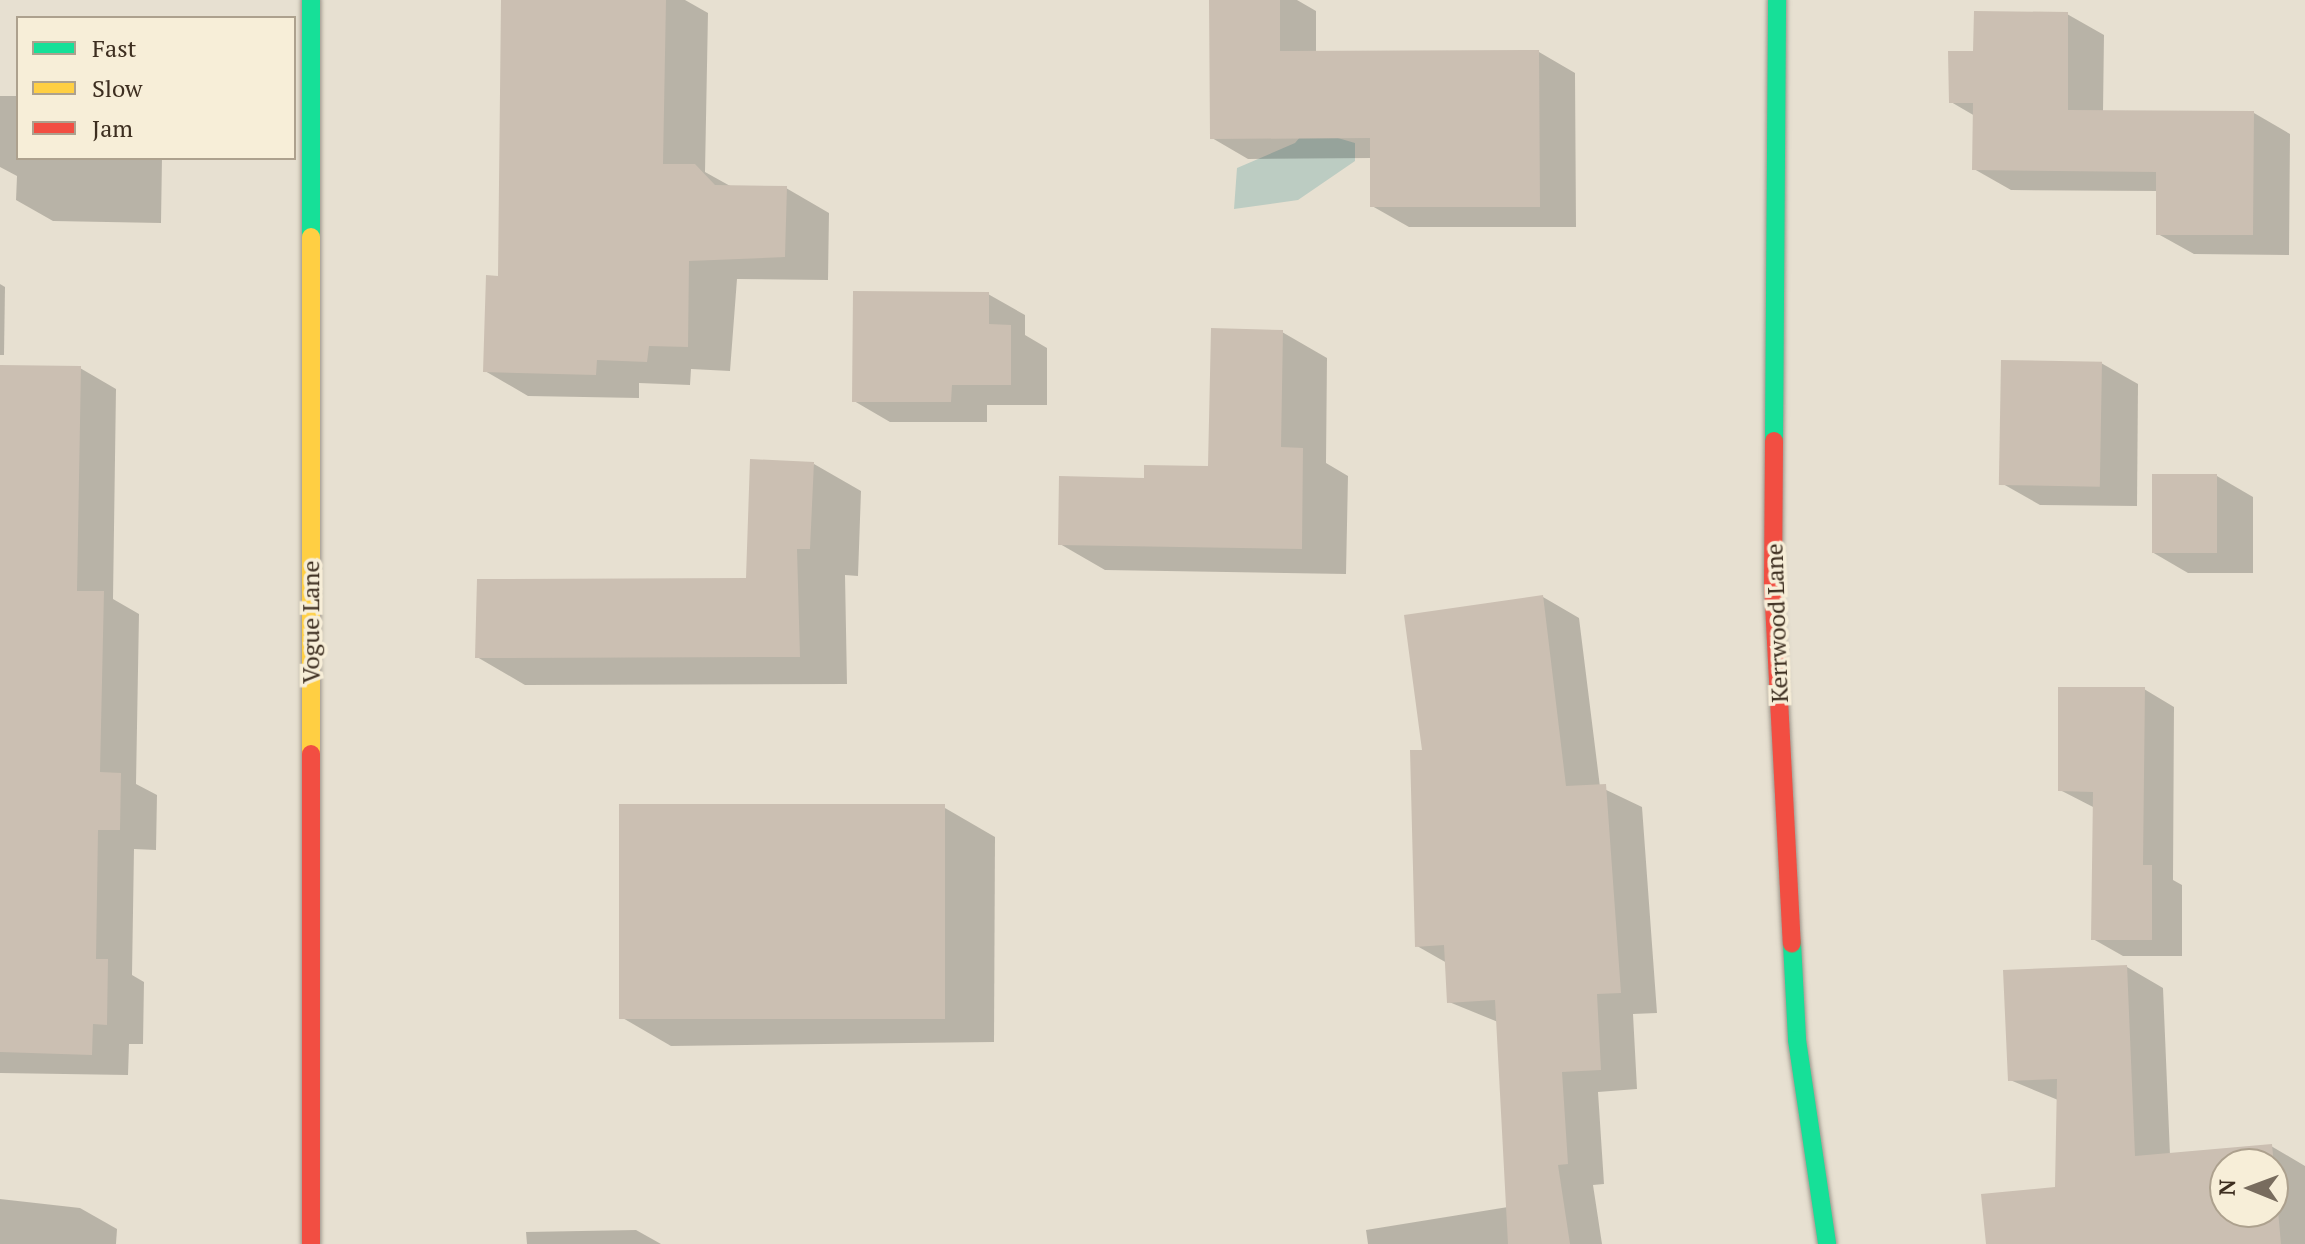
<!DOCTYPE html>
<style>
body{margin:0}
#map{position:relative;width:2305px;height:1244px;overflow:hidden;background:#e7e0d1;font-family:"PT Serif",serif}
div>[style]{position:absolute}
[style*='--x']{left:calc(var(--x)*1px);top:calc(var(--y)*1px);width:calc(var(--w)*1px);rotate:calc(var(--a)*1deg)}
.water>*{inset:0;background:#bcccc2}
.shadow>*{inset:0;background:#0003}
.building>*{inset:0;background:#cbbfb2;transform-origin:0 0}
.roads{filter:drop-shadow(0 0 2px #9c958a) drop-shadow(0 0 2px #9c958a)}
.fast>*{height:18px;margin:-9px;padding:0 9px;transform-origin:9px;border-radius:9px;background:#16e098}
.slow>*{height:18px;margin:-9px;padding:0 9px;transform-origin:9px;border-radius:9px;background:#ffcf43}
.jam>*{height:18px;margin:-9px;padding:0 9px;transform-origin:9px;border-radius:9px;background:#f24e42}
span{translate:-50% -50%;white-space:nowrap;text-align:center;line-height:1.15;-webkit-text-stroke:7px #f7eed8;paint-order:stroke}
.street-label{font-size:24px;color:#3d2e20}
.legend{position:absolute;left:16px;top:16px;width:280px;height:144px;box-sizing:border-box;background:#f7eed8;border:2px solid #ada18e;margin:0;padding:10px 14px;list-style:none;font-size:24px;color:#3d2e20}
.legend li{display:flex;align-items:center;gap:16px;height:40px}
.legend b{width:40px;border:2px solid #ada18e}
.north{position:absolute;left:2209px;top:1148px;width:80px;height:80px;box-sizing:border-box;background:#f7eed8;border:2px solid #ada18e;border-radius:50%;rotate:271deg;font-size:22px;font-weight:700;line-height:32px;text-align:center;color:#3d2e20}
.north::after{content:'';display:block;margin:auto;width:28px;height:36px;background:#786c5e;clip-path:polygon(50% 0,100% 100%,50% 72%,0 100%)}
</style>
<div id="map">
<div class="water">
<div style="clip-path:polygon(1307px 129px,1355px 143px,1355px 161px,1298px 200px,1234px 209px,1237px 168px,1295px 143px)"></div>
</div>
<div class="shadow">
<div style="clip-path:polygon(503px 0,685px 0,708px 13px,705px 172px,732px 187px,786px 188px,829px 213px,828px 280px,737px 279px,730px 371px,691px 369px,690px 385px,639px 383px,639px 398px,528px 396px,485px 371px,500px 278px)"></div>
<div style="clip-path:polygon(1211px 0,1297px 0,1316px 11px,1316px 53px,1539px 52px,1575px 73px,1576px 227px,1409px 227px,1372px 206px,1372px 158px,1248px 159px,1212px 138px)"></div>
<div style="clip-path:polygon(2067px 14px,2104px 35px,2103px 112px,2254px 113px,2290px 134px,2289px 255px,2194px 254px,2158px 234px,2158px 191px,2011px 190px,1974px 169px,1975px 116px,1951px 102px,1975px 53px)"></div>
<div style="clip-path:polygon(0 96px,18px 96px,18px 158px,162px 158px,161px 223px,53px 221px,16px 200px,17px 176px,0 167px)"></div>
<div style="clip-path:polygon(0 284px,5px 287px,4px 355px,0 355px)"></div>
<div style="clip-path:polygon(988px 294px,1025px 315px,1025px 335px,1047px 348px,1047px 405px,987px 405px,987px 422px,890px 422px,854px 401px)"></div>
<div style="clip-path:polygon(1282px 332px,1327px 358px,1326px 463px,1348px 476px,1346px 574px,1105px 570px,1060px 544px,1146px 480px,1210px 468px)"></div>
<div style="clip-path:polygon(2101px 363px,2138px 384px,2137px 506px,2040px 505px,2003px 484px)"></div>
<div style="clip-path:polygon(0 367px,80px 368px,116px 389px,113px 599px,139px 614px,136px 784px,157px 795px,156px 850px,134px 849px,132px 975px,144px 982px,143px 1044px,129px 1044px,128px 1075px,0 1073px)"></div>
<div style="clip-path:polygon(814px 464px,861px 491px,858px 576px,845px 575px,847px 684px,525px 685px,477px 657px,747px 580px)"></div>
<div style="clip-path:polygon(2217px 476px,2253px 497px,2253px 573px,2188px 573px,2152px 552px)"></div>
<div style="clip-path:polygon(1543px 597px,1579px 618px,1600px 787px,1642px 807px,1657px 1013px,1633px 1014px,1637px 1089px,1598px 1092px,1604px 1184px,1593px 1185px,1602px 1244px,1368px 1244px,1366px 1230px,1508px 1207px,1498px 1022px,1449px 1002px,1447px 963px,1417px 946px,1424px 752px)"></div>
<div style="clip-path:polygon(2144px 689px,2174px 707px,2173px 880px,2182px 885px,2182px 956px,2123px 956px,2093px 939px,2095px 808px,2060px 790px)"></div>
<div style="clip-path:polygon(945px 808px,995px 837px,994px 1042px,671px 1046px,621px 1017px)"></div>
<div style="clip-path:polygon(evenodd,2127px 967px,2163px 988px,2170px 1155px,2271px 1146px,2305px 1166px,2305px 1244px,1988px 1244px,2057px 1189px,2058px 1100px,2010px 1080px,2127px 967px,2225px 1164px,2273px 1164px,2273px 1212px,2225px 1212px,2225px 1164px)"></div>
<div style="clip-path:polygon(0 1199px,80px 1208px,117px 1229px,116px 1244px,0 1244px)"></div>
<div style="clip-path:polygon(636px 1230px,661px 1244px,527px 1244px,526px 1232px)"></div>
</div>
<div class="building">
<div style="clip-path:polygon(501px 0,666px 0,663px 164px,695px 164px,715px 185px,787px 186px,785px 257px,689px 261px,688px 347px,649px 346px,647px 362px,597px 360px,596px 375px,483px 372px,486px 275px,498px 276px)"></div>
<div style="clip-path:polygon(1209px 0,1280px 0,1280px 51px,1539px 50px,1540px 207px,1370px 207px,1370px 138px,1210px 139px)"></div>
<div style="clip-path:polygon(1974px 11px,2068px 12px,2068px 110px,2254px 111px,2253px 235px,2156px 235px,2156px 172px,1972px 170px,1973px 103px,1949px 103px,1948px 51px,1973px 51px)"></div>
<div style="clip-path:polygon(853px 291px,989px 292px,989px 324px,1011px 325px,1011px 385px,952px 385px,951px 402px,852px 402px)"></div>
<div style="clip-path:polygon(1211px 328px,1283px 330px,1281px 447px,1303px 448px,1302px 549px,1058px 545px,1059px 476px,1144px 478px,1144px 465px,1208px 466px)"></div>
<div style="left:2001px;top:360px;width:101px;height:125px;rotate:1deg"></div>
<div style="clip-path:polygon(0 365px,81px 366px,77px 591px,104px 591px,100px 772px,121px 773px,120px 830px,98px 830px,96px 959px,108px 959px,107px 1025px,93px 1024px,92px 1055px,0 1052px)"></div>
<div style="clip-path:polygon(750px 459px,814px 462px,810px 549px,797px 549px,800px 657px,475px 658px,477px 579px,746px 578px)"></div>
<div style="left:2152px;top:474px;width:65px;height:79px"></div>
<div style="clip-path:polygon(1543px 595px,1566px 786px,1606px 784px,1621px 993px,1597px 994px,1601px 1070px,1562px 1072px,1568px 1164px,1558px 1165px,1570px 1244px,1508px 1244px,1495px 1000px,1447px 1003px,1444px 945px,1415px 947px,1410px 750px,1422px 750px,1404px 615px)"></div>
<div style="clip-path:polygon(2058px 687px,2145px 687px,2143px 865px,2152px 865px,2152px 940px,2091px 940px,2093px 792px,2058px 791px)"></div>
<div style="left:619px;top:804px;width:326px;height:215px"></div>
<div style="clip-path:polygon(evenodd,2127px 965px,2135px 1156px,2272px 1144px,2281px 1244px,1986px 1244px,1981px 1194px,2055px 1187px,2057px 1079px,2008px 1081px,2003px 970px,2127px 965px,2225px 1164px,2273px 1164px,2273px 1212px,2225px 1212px,2225px 1164px)"></div>
</div>
<div class="roads">
<div class="fast">
<div style="--x:311;--y:0;--w:237;--a:90"></div>
<div style="--x:1774;--y:441;--w:441;--a:-89.6"></div>
<div style="--x:1792;--y:943;--w:97;--a:87"></div>
<div style="--x:1797;--y:1040;--w:206;--a:81.6"></div>
</div>
<div class="slow">
<div style="--x:311;--y:237;--w:517;--a:90"></div>
</div>
<div class="jam">
<div style="--x:1774;--y:441;--w:144;--a:90.4"></div>
<div style="--x:1773;--y:585;--w:359;--a:87"></div>
<div style="--x:311;--y:754;--w:490;--a:90"></div>
</div>
</div>
<div class="street-label">
<span style="left:311px;top:622px;rotate:-90deg">Vogue Lane</span>
<span style="left:1777px;top:623px;rotate:-92deg">Kerrwood Lane</span>
</div>
<ul class="legend">
<li><b style="height:10px;background:#16e098"></b>Fast</li>
<li><b style="height:10px;background:#ffcf43"></b>Slow</li>
<li><b style="height:10px;background:#f24e42"></b>Jam</li>
</ul>
<div class="north">N</div>
</div>
